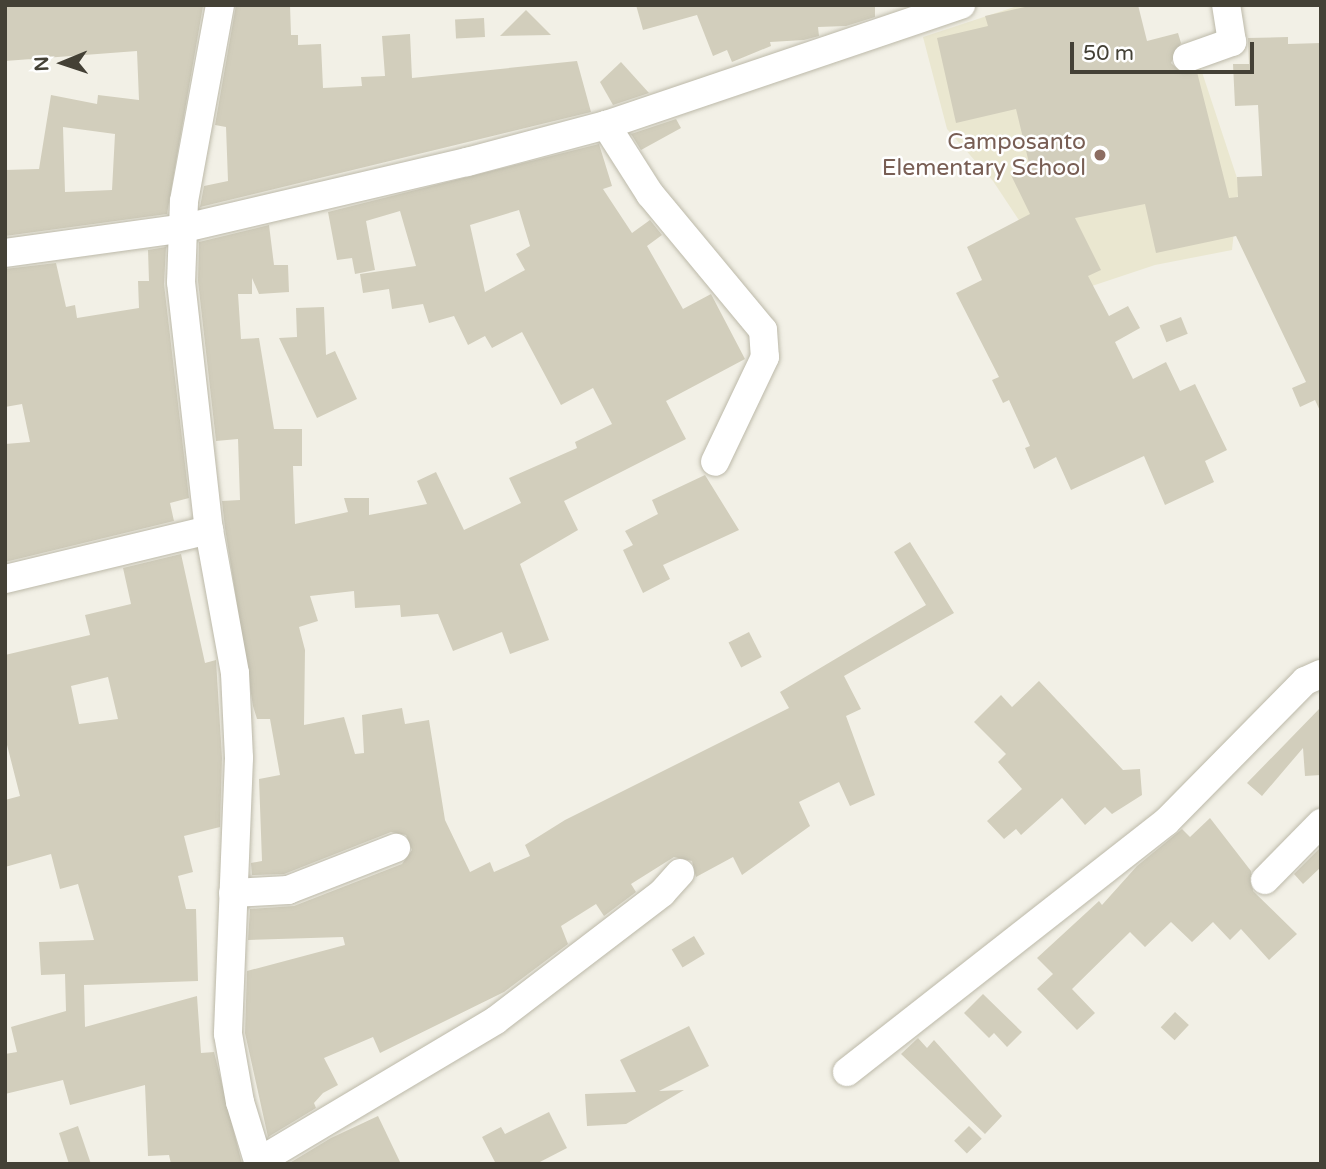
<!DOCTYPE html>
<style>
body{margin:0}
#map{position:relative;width:1326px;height:1169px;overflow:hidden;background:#f2f0e6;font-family:"Varela Round",sans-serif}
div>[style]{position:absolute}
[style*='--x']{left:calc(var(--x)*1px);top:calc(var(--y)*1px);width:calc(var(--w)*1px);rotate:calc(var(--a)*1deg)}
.education>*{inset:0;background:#eae7d0}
.building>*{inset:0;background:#d2cebc;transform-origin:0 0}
.roads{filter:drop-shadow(0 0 2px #bcb9a9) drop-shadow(0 0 2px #bcb9a9)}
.street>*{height:28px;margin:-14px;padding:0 14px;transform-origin:14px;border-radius:14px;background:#fff}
.dots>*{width:19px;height:19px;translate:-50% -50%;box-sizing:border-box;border:4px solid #fff;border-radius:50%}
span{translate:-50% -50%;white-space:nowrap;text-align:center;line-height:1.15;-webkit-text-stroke:5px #fff;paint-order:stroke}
.education-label{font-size:23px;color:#785e54}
.right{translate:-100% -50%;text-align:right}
.frame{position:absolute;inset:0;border:7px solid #444136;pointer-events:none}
.north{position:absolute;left:28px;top:28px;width:70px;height:70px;-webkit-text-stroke:5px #fff;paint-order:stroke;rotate:268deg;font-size:19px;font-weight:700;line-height:28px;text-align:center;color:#444136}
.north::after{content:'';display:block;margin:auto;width:24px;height:32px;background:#444136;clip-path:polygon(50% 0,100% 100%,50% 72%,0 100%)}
.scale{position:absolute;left:1070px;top:42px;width:184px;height:32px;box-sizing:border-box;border:4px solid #444136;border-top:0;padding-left:9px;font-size:21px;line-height:24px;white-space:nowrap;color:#444136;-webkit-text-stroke:5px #fff;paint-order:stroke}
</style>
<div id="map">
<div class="education">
<div style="clip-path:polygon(1020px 5px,1049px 5px,1073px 100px,1198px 60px,1239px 184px,1232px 250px,1155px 265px,1068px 294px,993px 181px,947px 129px,923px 37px)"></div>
</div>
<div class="building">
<div style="clip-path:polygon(evenodd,5px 5px,203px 6px,167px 214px,5px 236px,5px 170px,39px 169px,51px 95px,97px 104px,98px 95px,139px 100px,137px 51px,5px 61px,5px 5px,63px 127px,115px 134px,112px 190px,65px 192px,63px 127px)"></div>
<div style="clip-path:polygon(236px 5px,290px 5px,291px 35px,298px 35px,298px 45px,321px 44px,323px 88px,362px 86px,361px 77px,385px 76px,382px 36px,410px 34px,412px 78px,577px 61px,591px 112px,200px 207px,204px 186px,228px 181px,226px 127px,215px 125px)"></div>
<div style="clip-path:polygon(636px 5px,875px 5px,875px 17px,846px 26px,818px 27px,819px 36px,804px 40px,770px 42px,771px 46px,732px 62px,727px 50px,713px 56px,697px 15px,643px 30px)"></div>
<div style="clip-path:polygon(1034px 5px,1138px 5px,1147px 41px,1178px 33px,1181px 43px,1171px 63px,1183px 74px,1197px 72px,1229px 198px,1238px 197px,1237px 177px,1262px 176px,1258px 105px,1235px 106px,1233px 64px,1249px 64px,1248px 38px,1288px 37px,1288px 44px,1321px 43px,1321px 413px,1315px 400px,1300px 407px,1292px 388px,1306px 382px,1236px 236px,1156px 253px,1145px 204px,1075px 218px,1101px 270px,1088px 276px,1109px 316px,1128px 306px,1140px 328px,1115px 342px,1133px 379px,1166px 362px,1180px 391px,1195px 384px,1227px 450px,1205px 461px,1214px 482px,1165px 505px,1144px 456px,1071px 490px,1056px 457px,1034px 469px,1025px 448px,1030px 446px,1009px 400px,1003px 403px,992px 380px,999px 377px,956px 293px,982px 280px,967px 247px,1030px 214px,1010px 173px,1029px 163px,1016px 109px,956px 123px,937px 38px,988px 26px,985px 16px)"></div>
<div style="clip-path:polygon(526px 10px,551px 35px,500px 36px)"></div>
<div style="left:484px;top:18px;width:19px;height:29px;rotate:87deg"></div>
<div style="clip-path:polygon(621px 62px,649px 93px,613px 105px,600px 82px)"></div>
<div style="clip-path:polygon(676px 119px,681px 128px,641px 150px,631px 134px)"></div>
<div style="clip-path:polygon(evenodd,599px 144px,612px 186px,603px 189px,632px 233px,650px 220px,662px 235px,647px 246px,683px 309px,711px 294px,745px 359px,666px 401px,686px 439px,564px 501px,578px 530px,520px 564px,549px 640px,510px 654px,502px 632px,453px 651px,438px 614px,401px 617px,400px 605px,355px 608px,354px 591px,310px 596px,318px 621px,299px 627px,305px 650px,304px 725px,344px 717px,355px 754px,364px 753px,362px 715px,402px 708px,405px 724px,429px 720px,445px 820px,470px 872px,490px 862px,494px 872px,530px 856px,525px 845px,565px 820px,789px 708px,780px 692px,926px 605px,894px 552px,910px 542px,954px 613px,844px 676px,861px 709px,846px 716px,875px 795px,850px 806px,839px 782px,799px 802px,810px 826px,742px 875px,733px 857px,696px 877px,692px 861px,674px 857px,631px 884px,636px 892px,604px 916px,596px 904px,561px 926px,568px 944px,504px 992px,380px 1053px,373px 1037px,324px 1058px,338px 1085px,323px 1093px,314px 1103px,316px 1108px,268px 1137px,245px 1033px,247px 971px,345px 945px,343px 937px,248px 940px,250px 909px,294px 906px,402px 864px,412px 850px,406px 835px,391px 832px,284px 874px,252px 875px,251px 863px,262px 861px,259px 779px,280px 775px,270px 719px,257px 719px,253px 706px,225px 528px,222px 501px,240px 500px,238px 439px,216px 441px,198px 281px,199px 242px,269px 225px,274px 265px,288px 265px,289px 292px,259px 294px,252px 278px,252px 294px,238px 294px,241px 339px,259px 338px,274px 429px,302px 429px,302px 466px,293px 466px,295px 524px,348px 512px,344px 498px,369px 498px,369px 515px,427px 504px,417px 481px,436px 472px,464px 530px,521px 503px,509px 478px,577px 448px,575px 442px,612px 424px,593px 388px,561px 405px,522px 332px,492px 348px,485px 336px,468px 345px,454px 316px,429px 323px,423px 304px,392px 309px,389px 289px,363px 293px,360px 274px,416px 266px,400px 211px,366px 221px,375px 270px,355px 274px,352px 258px,337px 260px,328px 212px,599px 144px,519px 210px,530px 246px,516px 254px,525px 270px,485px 292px,470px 225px,519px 210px)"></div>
<div style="clip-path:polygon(166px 247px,164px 284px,189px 498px,170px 503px,174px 521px,5px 562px,5px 444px,30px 442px,22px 404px,5px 407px,5px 269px,56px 263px,66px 307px,75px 305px,77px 318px,139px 308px,138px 281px,149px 281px,148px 250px)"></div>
<div style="clip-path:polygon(324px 307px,326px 355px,335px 351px,357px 399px,317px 418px,279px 338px,297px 337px,296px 308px)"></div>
<div style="left:1181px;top:317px;width:18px;height:23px;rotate:68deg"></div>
<div style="clip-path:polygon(705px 475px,739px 530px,663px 565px,670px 579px,643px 593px,623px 550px,633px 545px,625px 531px,658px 514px,652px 500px)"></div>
<div style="clip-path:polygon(evenodd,181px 554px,205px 663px,216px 660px,222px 758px,220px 827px,184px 836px,193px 872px,178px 876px,186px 909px,196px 909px,198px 981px,84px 985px,85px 1027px,197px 996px,201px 1053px,214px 1052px,242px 1164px,171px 1164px,169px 1155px,148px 1156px,145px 1085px,70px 1105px,63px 1080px,5px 1094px,5px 1054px,17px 1052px,11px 1027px,66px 1011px,65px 974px,41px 975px,39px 942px,94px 940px,78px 884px,60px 889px,51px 854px,5px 867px,5px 800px,20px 796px,5px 737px,5px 655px,90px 635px,85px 615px,131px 604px,123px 568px,181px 554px,108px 677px,118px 719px,79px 724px,71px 686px,108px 677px)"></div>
<div style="left:749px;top:632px;width:28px;height:23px;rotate:63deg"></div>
<div style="clip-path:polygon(1039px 681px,1123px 770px,1140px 769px,1142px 795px,1112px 814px,1105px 807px,1085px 825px,1062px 798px,1021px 835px,1016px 829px,1004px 839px,987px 821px,1022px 789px,998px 762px,1006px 754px,974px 722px,1001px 695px,1012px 707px)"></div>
<div style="clip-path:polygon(1321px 707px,1321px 775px,1305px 776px,1303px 748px,1262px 796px,1247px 783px)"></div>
<div style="clip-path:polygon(1210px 818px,1251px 871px,1253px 891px,1297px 934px,1269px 960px,1241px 929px,1230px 940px,1213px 922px,1192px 942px,1171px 922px,1145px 947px,1130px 932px,1072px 989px,1095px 1013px,1077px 1030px,1037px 989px,1053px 974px,1037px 958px,1099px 901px,1102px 905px,1137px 866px,1182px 829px,1190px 837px)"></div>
<div style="clip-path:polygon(1321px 847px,1321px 867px,1303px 884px,1294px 874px)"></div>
<div style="left:694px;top:936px;width:21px;height:26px;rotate:59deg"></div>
<div style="clip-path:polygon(983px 994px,1022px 1032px,1007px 1047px,994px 1033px,989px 1038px,964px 1013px)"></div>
<div style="left:1175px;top:1012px;width:19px;height:21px;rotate:43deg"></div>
<div style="clip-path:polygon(689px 1026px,709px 1066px,659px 1091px,684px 1090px,626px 1124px,587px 1126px,585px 1094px,636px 1092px,620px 1060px)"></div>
<div style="clip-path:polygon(918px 1038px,927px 1048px,934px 1040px,1002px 1116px,985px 1134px,901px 1054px)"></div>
<div style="clip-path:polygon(549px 1112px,567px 1148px,536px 1164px,496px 1164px,482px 1137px,501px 1127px,505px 1134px)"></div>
<div style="clip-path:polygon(378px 1116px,401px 1164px,288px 1164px,331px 1138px)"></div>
<div style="clip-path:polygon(78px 1126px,91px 1164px,69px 1164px,59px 1133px)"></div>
<div style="left:969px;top:1126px;width:18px;height:21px;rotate:45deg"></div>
</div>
<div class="roads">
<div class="street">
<div style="--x:220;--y:5;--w:199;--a:100.4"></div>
<div style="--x:184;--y:201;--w:81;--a:92.1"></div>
<div style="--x:181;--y:282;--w:250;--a:83.6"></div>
<div style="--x:209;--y:530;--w:145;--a:79.7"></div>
<div style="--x:235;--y:673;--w:85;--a:87.3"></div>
<div style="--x:239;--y:758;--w:276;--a:92.3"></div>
<div style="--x:228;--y:1034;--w:69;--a:80"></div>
<div style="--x:240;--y:1102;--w:65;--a:73"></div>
<div style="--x:1187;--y:58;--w:48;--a:-19.6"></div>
<div style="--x:1232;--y:42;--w:37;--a:-99"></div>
<div style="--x:606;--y:125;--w:82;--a:57.5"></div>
<div style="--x:650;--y:194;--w:177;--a:50.3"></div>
<div style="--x:763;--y:330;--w:27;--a:86"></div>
<div style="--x:765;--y:357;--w:116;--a:115.5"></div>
<div style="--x:5;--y:253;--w:182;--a:-7.9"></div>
<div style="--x:185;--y:228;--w:290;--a:-13.2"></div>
<div style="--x:467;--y:162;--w:144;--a:-14.9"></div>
<div style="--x:606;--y:125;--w:375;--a:-18.7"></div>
<div style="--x:5;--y:579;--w:210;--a:-13.5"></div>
<div style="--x:1265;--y:880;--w:80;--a:-45.5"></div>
<div style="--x:233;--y:893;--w:55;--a:-3.1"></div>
<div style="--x:288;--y:890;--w:116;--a:-21.3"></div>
<div style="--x:847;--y:1072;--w:405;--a:-38.1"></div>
<div style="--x:1166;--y:822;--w:198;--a:-45.4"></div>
<div style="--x:1305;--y:681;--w:17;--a:-24"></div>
<div style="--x:258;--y:1162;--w:277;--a:-30.8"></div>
<div style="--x:496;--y:1020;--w:209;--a:-37.4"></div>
<div style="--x:662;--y:893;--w:27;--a:-48"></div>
</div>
</div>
<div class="dots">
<div style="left:1100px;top:155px;background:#8d6e63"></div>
</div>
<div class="education-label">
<span class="right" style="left:1086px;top:155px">Camposanto<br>Elementary School</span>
</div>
<div class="frame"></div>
<div class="north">N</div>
<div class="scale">50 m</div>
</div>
